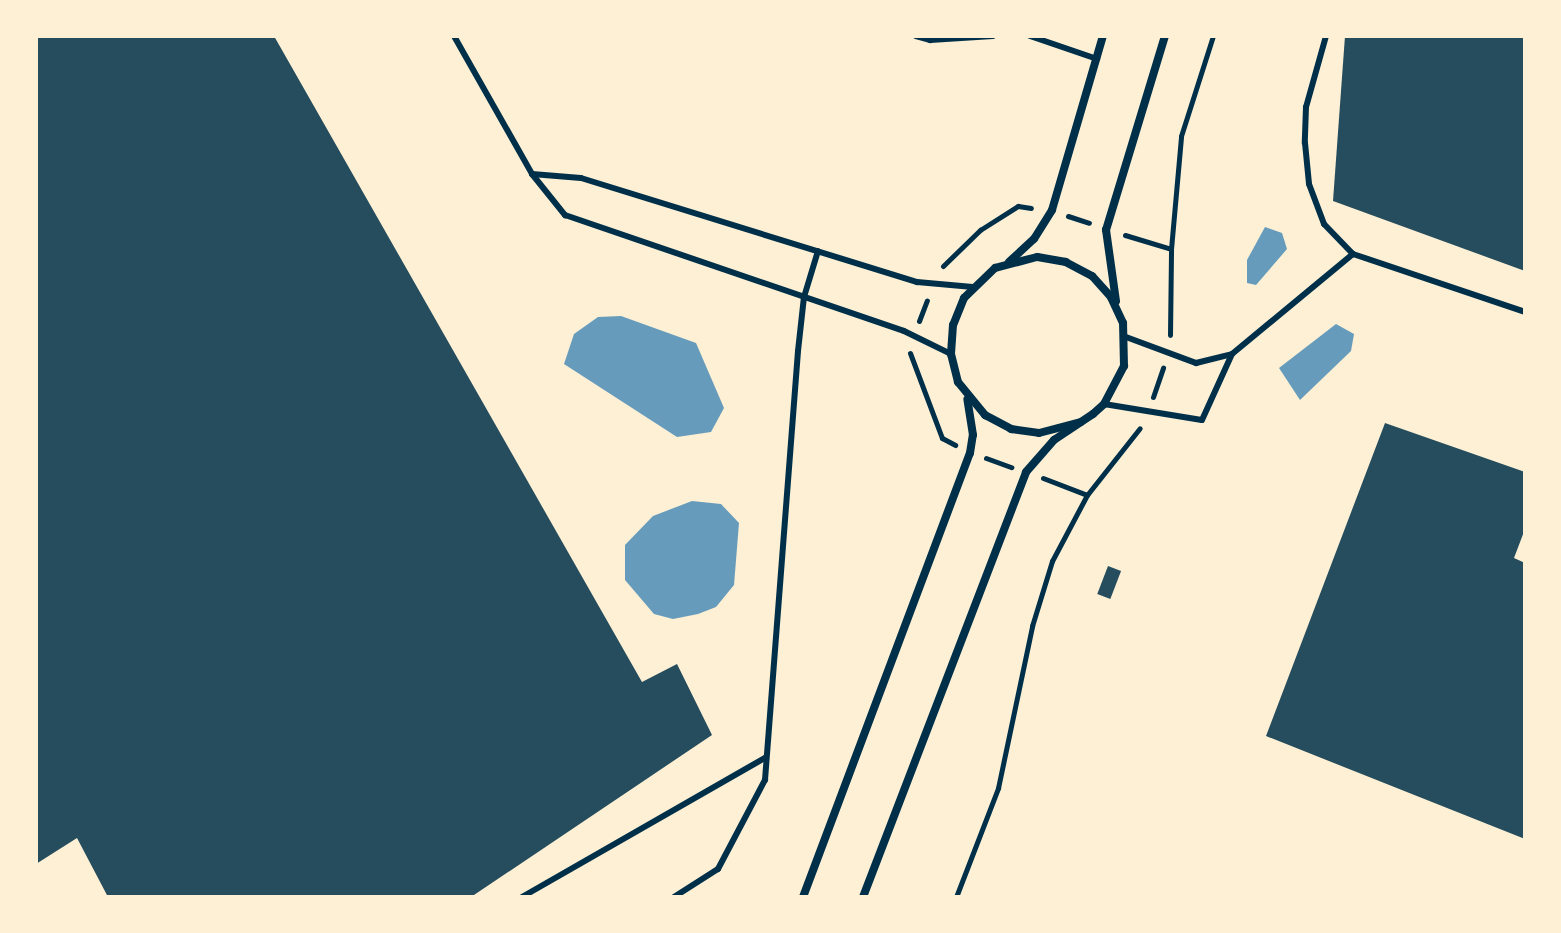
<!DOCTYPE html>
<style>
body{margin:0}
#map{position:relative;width:1561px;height:933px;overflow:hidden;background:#fdf0d5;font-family:"Exo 2",sans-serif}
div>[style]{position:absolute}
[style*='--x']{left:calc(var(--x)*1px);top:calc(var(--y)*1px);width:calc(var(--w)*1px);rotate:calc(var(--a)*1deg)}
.water>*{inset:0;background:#669bbc}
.building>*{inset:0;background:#264d5e;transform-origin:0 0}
.path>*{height:5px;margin:-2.5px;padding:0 2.5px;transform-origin:2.5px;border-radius:2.5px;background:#003049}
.service>*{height:6px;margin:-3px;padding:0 3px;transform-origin:3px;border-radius:3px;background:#003049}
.minor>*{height:8px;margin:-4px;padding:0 4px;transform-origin:4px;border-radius:4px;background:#003049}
span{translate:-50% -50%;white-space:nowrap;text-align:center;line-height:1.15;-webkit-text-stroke:6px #fdf0d5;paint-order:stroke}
.frame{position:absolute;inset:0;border:38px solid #fdf0d5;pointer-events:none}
</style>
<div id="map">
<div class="water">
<div style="clip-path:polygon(1265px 227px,1282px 233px,1287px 249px,1256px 285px,1247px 283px,1247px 260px)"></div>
<div style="clip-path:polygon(621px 316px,696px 343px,724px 408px,711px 432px,677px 437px,564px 364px,574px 334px,598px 317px)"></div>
<div style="clip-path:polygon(1336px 324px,1354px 334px,1351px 351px,1300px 400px,1279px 368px)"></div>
<div style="clip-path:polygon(692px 501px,721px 504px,739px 523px,734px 585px,716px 607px,698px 614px,673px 619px,654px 614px,625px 580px,625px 545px,653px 516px)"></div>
</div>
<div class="building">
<div style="clip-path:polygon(36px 36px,274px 36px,642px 682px,677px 664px,712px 735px,471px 897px,108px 897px,77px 838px,36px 864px)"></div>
<div style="clip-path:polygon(1345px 36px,1525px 36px,1525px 271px,1333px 201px)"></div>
<div style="clip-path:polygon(1385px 423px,1525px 472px,1525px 529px,1514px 558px,1525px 563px,1525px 839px,1266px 736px)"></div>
<div style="left:1108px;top:566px;width:14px;height:30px;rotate:21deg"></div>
</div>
<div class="path">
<div style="--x:1068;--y:216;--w:22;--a:18"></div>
<div style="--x:1125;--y:235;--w:48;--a:16.9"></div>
<div style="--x:943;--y:266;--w:52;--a:-44.2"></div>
<div style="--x:980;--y:230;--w:45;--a:-32.3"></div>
<div style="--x:1018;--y:206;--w:13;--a:9"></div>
<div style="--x:919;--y:321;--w:22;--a:-69"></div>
<div style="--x:1170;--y:335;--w:86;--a:-89.3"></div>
<div style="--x:1171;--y:249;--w:113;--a:-84.9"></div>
<div style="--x:1181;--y:136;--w:105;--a:-72.3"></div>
<div style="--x:910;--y:353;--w:91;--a:69.4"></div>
<div style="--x:942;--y:438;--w:15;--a:28"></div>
<div style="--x:1153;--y:397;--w:31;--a:-71"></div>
<div style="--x:986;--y:458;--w:27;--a:20"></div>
<div style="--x:1043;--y:478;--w:47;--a:21.1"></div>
<div style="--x:956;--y:897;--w:117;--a:-68.9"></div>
<div style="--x:998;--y:788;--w:166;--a:-78.1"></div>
<div style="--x:1032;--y:626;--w:68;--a:-72.9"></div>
<div style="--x:1052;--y:561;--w:75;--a:-62.1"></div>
<div style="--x:1087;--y:495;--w:85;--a:-51.7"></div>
</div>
<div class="service">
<div style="--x:454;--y:36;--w:159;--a:60.5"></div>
<div style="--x:532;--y:174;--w:49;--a:4.7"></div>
<div style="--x:581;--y:178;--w:352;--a:17.2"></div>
<div style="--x:917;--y:282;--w:56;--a:5.1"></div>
<div style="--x:916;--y:36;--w:15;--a:16"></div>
<div style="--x:930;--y:40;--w:63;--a:-3.6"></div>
<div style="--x:1030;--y:36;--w:71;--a:18.9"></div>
<div style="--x:1326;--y:36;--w:74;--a:105.7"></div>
<div style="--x:1306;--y:107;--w:36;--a:92"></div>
<div style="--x:1305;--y:143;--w:41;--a:84.4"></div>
<div style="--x:1309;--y:184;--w:43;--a:69.4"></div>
<div style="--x:1324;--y:224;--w:42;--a:46"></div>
<div style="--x:1353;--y:254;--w:182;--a:18.6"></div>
<div style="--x:532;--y:174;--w:53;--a:51.2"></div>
<div style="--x:565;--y:215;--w:358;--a:18.9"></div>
<div style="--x:904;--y:331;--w:52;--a:26.1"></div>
<div style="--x:1126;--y:337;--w:75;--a:20.4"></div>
<div style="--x:1196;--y:363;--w:37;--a:-14"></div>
<div style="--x:1232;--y:354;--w:157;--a:-39.6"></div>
<div style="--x:1104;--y:404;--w:99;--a:9.3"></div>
<div style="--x:1202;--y:420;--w:72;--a:-65.6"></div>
<div style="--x:522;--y:897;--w:281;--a:-29.8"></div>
<div style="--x:674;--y:897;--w:52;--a:-32.5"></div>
<div style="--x:718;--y:869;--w:101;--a:-62.2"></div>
<div style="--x:765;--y:780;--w:430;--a:-85.6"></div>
<div style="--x:798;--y:351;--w:54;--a:-83.7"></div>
<div style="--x:804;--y:297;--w:48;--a:-73.1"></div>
</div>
<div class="minor">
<div style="--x:1009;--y:262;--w:34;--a:-43"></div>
<div style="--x:1034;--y:239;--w:34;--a:-58"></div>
<div style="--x:1052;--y:210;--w:181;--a:-73.7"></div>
<div style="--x:1116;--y:301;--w:72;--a:-98"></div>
<div style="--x:1106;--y:230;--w:203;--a:-73.1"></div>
<div style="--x:803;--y:897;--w:474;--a:-69.4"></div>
<div style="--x:970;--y:453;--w:18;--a:-81"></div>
<div style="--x:973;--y:435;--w:36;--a:-99"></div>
<div style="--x:863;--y:897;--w:455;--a:-69"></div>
<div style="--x:1026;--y:472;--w:43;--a:-48.8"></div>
<div style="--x:1054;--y:440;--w:47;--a:-33.7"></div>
<div style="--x:1093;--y:414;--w:15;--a:-42"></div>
<div style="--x:1104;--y:404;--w:43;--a:-62.2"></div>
<div style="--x:1124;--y:366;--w:43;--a:-91.3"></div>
<div style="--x:1123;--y:323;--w:29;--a:-115"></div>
<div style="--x:1111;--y:297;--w:28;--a:-132"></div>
<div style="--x:1092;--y:276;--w:30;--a:-152"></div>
<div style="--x:1066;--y:262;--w:29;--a:-170"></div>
<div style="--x:1037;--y:257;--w:43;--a:165.3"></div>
<div style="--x:995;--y:268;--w:43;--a:135.9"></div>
<div style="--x:964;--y:298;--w:29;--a:112"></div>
<div style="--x:953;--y:325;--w:29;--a:94"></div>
<div style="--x:951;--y:354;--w:29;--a:76"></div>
<div style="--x:958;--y:382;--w:43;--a:50.7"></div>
<div style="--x:985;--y:415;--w:30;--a:28"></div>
<div style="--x:1011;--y:429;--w:28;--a:8"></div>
<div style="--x:1039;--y:433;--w:43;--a:-14.7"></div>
</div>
<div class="frame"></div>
</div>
